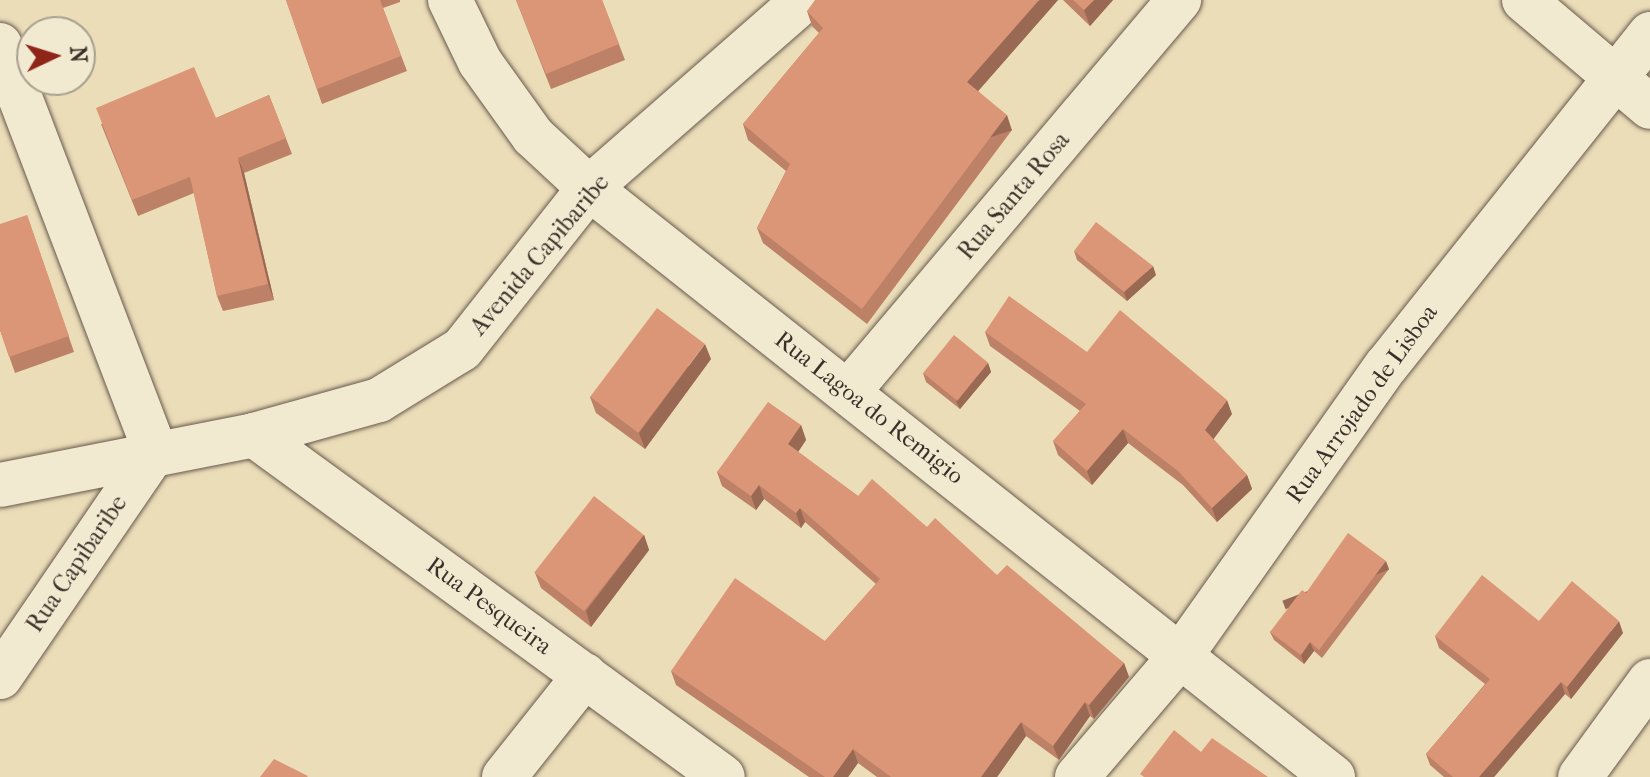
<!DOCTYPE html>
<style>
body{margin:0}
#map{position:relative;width:1650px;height:777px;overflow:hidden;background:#ebddb8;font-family:"IM FELL French Canon",serif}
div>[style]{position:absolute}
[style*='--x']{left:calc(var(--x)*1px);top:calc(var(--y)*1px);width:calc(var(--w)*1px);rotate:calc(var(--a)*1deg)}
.roads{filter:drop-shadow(0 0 2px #685a4d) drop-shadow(0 0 2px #685a4d)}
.street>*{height:44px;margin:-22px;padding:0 22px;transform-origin:22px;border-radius:22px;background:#f2e9d1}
.secondary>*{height:44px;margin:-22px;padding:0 22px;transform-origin:22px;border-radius:22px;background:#f2e9d1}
.wall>*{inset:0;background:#bc8166}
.shaded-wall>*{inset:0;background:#996953;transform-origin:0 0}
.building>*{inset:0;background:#db9677;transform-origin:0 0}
span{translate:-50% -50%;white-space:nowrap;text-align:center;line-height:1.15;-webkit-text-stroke:6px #f2e9d1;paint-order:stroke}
.street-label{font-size:24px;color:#3c2f29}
.north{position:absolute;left:16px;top:16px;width:80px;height:80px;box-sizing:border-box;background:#f2e9d1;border:2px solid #a99f8e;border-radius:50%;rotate:86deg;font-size:22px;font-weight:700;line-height:32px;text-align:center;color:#3c2f29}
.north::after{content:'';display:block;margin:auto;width:28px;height:36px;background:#8f2418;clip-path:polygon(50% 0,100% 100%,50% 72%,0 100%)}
</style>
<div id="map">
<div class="roads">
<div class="street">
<div style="--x:450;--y:0;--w:69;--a:64.2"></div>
<div style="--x:480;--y:62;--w:91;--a:54.4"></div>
<div style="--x:533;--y:136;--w:76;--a:42.9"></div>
<div style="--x:589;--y:188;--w:949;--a:38.37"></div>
<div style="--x:1524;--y:0;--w:165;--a:40.3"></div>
<div style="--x:0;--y:45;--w:435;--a:69.1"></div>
<div style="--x:155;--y:451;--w:274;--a:124.4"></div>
<div style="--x:849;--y:391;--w:512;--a:-49.84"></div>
<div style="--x:254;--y:435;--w:580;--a:36.1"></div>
<div style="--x:504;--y:777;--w:130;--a:-51.5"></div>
<div style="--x:1077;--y:777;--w:162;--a:-49.5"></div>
<div style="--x:1182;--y:654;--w:354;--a:-54.7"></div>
<div style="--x:1387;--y:365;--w:423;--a:-51.5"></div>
<div style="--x:1580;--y:777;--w:119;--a:-53.9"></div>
</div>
<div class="secondary">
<div style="--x:0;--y:485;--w:259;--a:-11.1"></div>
<div style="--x:254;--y:435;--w:130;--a:-15.6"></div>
<div style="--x:379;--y:400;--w:97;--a:-31.6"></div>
<div style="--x:462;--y:349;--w:205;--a:-51.7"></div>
<div style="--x:589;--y:188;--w:286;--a:-41.2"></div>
</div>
</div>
<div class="wall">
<div style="clip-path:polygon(286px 0,400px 0,400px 2px,383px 8px,407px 71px,322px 104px)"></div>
<div style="clip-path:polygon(516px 0,602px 0,625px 60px,551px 89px)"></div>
<div style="clip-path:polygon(1058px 0,978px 91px,1012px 130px,867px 324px,763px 243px,757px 228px,786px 171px,748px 140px,743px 124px,819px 33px,812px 26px,807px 11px)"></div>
<div style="clip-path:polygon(1063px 0,1113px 0,1090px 26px)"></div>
<div style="clip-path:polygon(269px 95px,292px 154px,244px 173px,274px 300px,223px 311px,217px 296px,194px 193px,138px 216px,101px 124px,216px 118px)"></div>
<div style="clip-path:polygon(27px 215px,74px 352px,15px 373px,0 330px)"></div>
<div style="clip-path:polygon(1074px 251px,1156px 275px,1127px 301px,1077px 260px)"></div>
<div style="clip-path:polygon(985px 332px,1087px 352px,1232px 414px,1213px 439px,1247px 475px,1252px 489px,1217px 522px,1183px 485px,1128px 443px,1092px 485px,1058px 455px,1053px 441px,1080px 411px,990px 346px)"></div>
<div style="clip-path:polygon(711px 359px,645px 449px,596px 413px,590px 397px)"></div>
<div style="clip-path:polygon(988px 363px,991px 372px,960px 409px,926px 382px,923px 373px)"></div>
<div style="clip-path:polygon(801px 425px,806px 440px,798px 452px,858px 496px,927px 527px,1124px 663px,1129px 677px,1094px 719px,1090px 716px,1059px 760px,1026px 736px,997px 777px,877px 777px,858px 763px,848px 777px,809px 777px,676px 685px,671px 671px,825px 641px,876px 584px,805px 522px,801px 528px,764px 499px,756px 510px,722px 486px,717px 472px)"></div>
<div style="clip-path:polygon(644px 535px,649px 550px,591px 627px,541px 588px,535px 573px)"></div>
<div style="clip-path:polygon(1389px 569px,1322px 658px,1314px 651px,1304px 664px,1274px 640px,1270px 632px,1306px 593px)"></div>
<div style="clip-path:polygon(1539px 621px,1623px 633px,1571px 699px,1565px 694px,1494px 777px,1444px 777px,1430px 765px,1426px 754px,1485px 684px,1439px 648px,1435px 636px)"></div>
</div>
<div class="shaded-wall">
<div style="clip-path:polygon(1039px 0,1058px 0,973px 97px,967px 82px)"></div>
<div style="clip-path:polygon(1094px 0,1113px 0,1090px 26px,1084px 10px)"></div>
<div style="left:1007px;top:115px;width:16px;height:242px;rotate:72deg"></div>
<div style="clip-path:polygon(238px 158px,244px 173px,274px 300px,268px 284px)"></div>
<div style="clip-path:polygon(1153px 266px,1156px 275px,1127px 301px,1124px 292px)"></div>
<div style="clip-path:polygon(705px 344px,711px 359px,645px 449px,639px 433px)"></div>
<div style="clip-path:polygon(988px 363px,991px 372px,960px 409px,956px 401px)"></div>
<div style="clip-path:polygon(1227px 400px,1232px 414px,1210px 444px,1205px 430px)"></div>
<div style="clip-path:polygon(801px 425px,806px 440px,794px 458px,788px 444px)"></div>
<div style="clip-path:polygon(1123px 429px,1128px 443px,1092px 485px,1087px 471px)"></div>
<div style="clip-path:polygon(1247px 475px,1252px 489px,1217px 522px,1212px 508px)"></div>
<div style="clip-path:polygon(759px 485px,764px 499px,756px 510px,751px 496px)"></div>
<div style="clip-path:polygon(800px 508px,805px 522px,801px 528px,796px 513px)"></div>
<div style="clip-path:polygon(644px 535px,649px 550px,591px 627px,586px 611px)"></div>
<div style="left:1386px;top:561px;width:9px;height:111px;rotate:69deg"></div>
<div style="clip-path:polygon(1619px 621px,1623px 633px,1571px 699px,1567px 687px)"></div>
<div style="clip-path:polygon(1310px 642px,1314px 651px,1304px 664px,1301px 655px)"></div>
<div style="clip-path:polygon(1124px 663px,1129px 677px,1094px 719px,1089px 705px)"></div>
<div style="clip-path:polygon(1561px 682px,1565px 694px,1494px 777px,1479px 777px)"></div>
<div style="clip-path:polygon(1085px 702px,1090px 716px,1059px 760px,1053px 746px)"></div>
<div style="clip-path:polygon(1021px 722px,1026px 736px,997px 777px,981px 777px)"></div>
<div style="clip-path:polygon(853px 749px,858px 763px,848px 777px,833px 777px)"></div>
</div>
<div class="building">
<div style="clip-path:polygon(286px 0,380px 0,401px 56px,317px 89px)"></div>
<div style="clip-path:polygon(516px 0,602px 0,619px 44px,546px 74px)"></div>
<div style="clip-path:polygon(815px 0,1039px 0,967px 82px,1007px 115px,862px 309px,757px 228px,790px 164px,743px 124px,823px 28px,807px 11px)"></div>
<div style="clip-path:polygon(1073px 0,1094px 0,1084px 10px)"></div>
<div style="clip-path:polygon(194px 67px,216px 118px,269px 95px,286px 138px,238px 158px,268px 284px,217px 296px,190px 177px,132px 200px,96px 108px)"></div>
<div style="clip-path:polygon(27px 215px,69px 336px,9px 357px,0 330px,0 224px)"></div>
<div style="clip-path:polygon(1096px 222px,1153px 266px,1124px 292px,1074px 251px)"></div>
<div style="clip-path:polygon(1009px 296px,1087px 352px,1120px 310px,1227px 400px,1205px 430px,1247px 475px,1212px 508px,1178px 471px,1123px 429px,1087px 471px,1053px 441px,1086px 404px,985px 332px)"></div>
<div style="left:657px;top:308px;width:60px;height:111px;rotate:37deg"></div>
<div style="left:954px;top:335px;width:44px;height:49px;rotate:39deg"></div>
<div style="clip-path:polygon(768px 402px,801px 425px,788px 444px,858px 496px,872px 479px,927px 527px,935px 518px,997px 575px,1007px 565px,1124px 663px,1089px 705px,1085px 702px,1053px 746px,1021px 722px,981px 777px,891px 777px,853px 749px,833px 777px,825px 777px,671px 671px,735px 578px,825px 641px,880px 579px,800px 508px,796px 513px,759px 485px,751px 496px,717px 472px)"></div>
<div style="left:594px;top:496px;width:63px;height:97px;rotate:38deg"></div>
<div style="clip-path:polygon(1348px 533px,1386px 561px,1319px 650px,1310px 642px,1301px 655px,1270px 632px,1302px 590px,1306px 593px)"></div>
<div style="clip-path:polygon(1482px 575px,1539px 621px,1572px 581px,1619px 621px,1567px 687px,1561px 682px,1479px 777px,1453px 777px,1426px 754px,1490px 679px,1435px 636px)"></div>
<div style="clip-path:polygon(1174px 730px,1201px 752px,1212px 738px,1268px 777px,1144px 777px,1140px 774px)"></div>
<div style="clip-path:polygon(274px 759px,308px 776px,307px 777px,260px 777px)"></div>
</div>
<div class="street-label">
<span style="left:1014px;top:196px;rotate:-50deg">Rua Santa Rosa</span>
<span style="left:540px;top:255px;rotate:-50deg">Avenida Capibaribe</span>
<span style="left:1362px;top:404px;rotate:-54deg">Rua Arrojado de Lisboa</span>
<span style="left:869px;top:408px;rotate:38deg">Rua Lagoa do Remigio</span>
<span style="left:77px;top:564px;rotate:-56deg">Rua Capibaribe</span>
<span style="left:489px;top:606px;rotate:36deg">Rua Pesqueira</span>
</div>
<div class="north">N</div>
</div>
